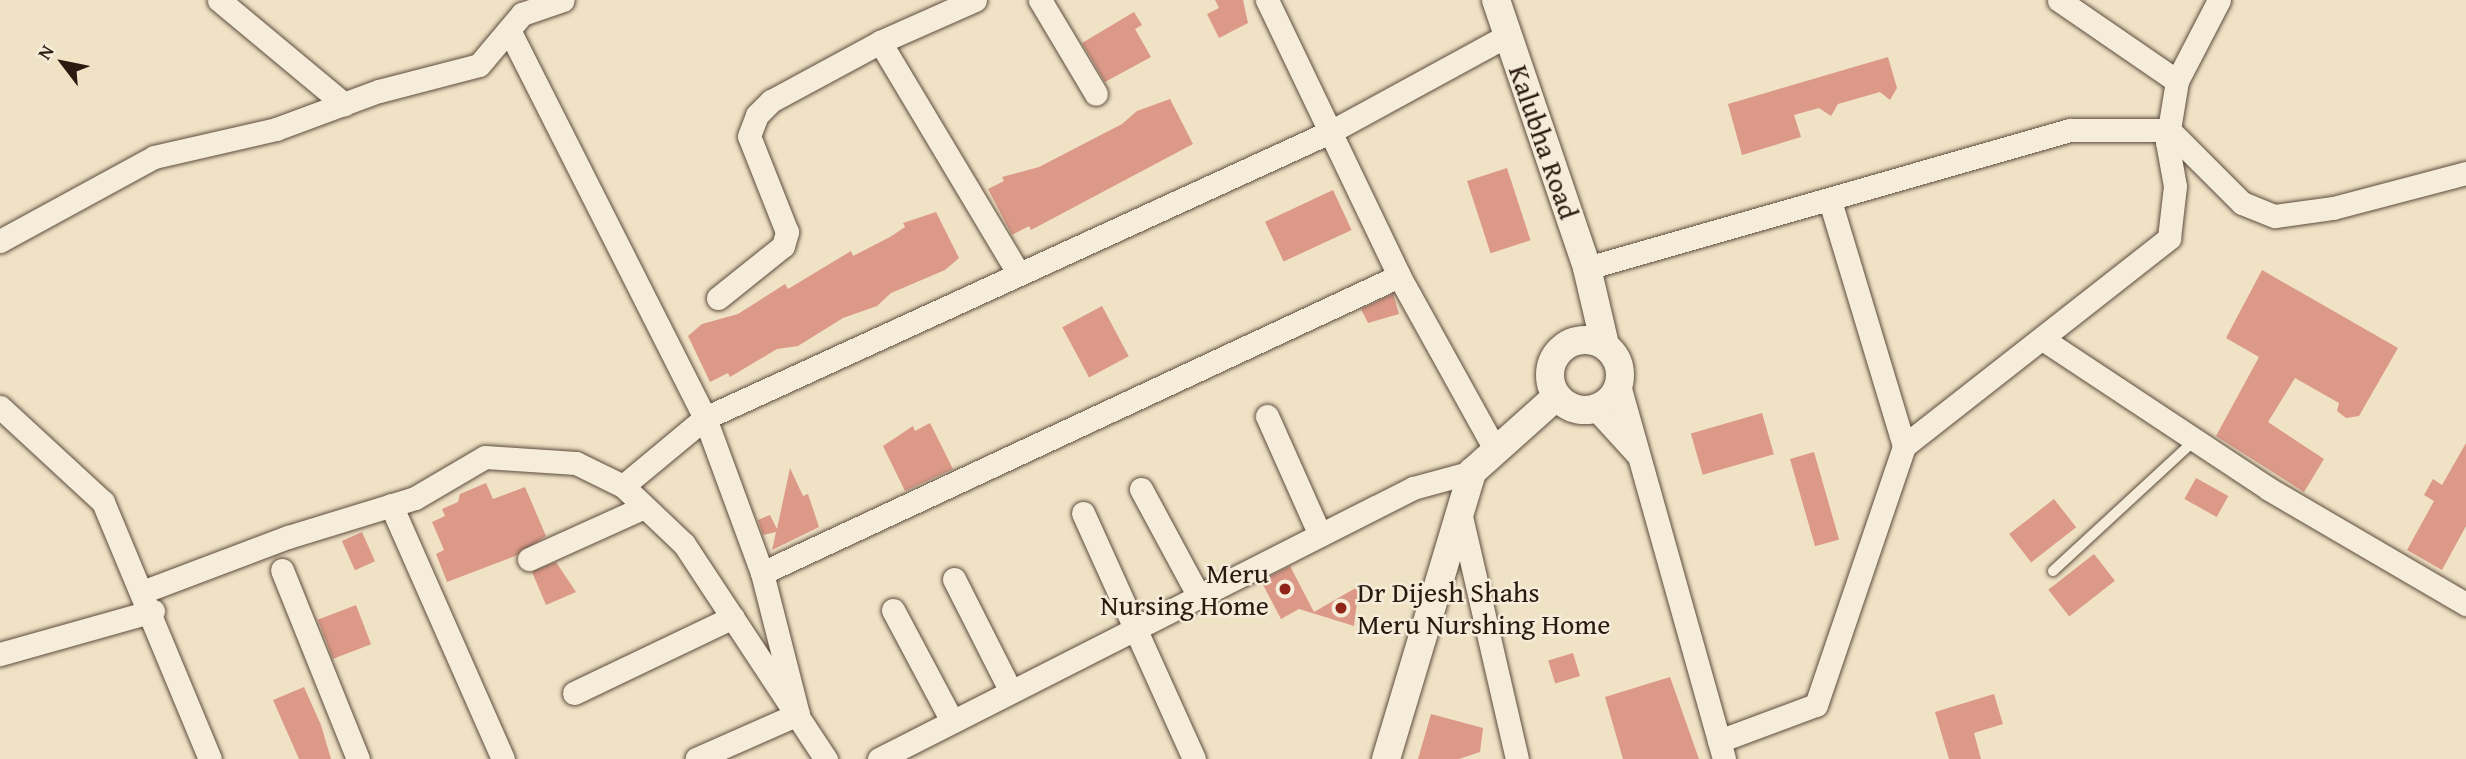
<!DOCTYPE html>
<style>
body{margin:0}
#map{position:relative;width:2466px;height:759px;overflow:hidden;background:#f0e2c5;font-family:"Gentium Book Plus",serif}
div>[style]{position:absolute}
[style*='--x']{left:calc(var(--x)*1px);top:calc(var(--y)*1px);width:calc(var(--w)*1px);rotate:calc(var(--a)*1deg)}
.building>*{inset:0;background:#dc9988;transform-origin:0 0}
.roads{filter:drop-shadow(0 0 2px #5c4c3d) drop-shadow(0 0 2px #5c4c3d)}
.service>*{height:10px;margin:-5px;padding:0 5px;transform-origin:5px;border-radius:5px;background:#f5ecd9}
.minor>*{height:23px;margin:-11.5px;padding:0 11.5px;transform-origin:11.5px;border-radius:11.5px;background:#f5ecd9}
.tertiary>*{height:28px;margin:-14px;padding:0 14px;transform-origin:14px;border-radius:14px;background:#f5ecd9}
.tertiary>.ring{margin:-14px;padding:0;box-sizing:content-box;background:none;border:28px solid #f5ecd9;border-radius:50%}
.dots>*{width:19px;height:19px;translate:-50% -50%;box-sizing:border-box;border:4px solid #f5ecd9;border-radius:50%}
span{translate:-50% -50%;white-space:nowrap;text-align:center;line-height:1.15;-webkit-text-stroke:5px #f5ecd9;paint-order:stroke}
.street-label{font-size:28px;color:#2a1a10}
.poi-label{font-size:28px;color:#2a1a10}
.right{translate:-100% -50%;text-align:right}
.left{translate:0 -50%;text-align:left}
.north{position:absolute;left:28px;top:28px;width:70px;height:70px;-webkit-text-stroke:5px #f5ecd9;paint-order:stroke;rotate:302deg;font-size:19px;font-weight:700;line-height:28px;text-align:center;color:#2a1a10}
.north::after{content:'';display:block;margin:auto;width:24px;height:32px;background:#2a1a10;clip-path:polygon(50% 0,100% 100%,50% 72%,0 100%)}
</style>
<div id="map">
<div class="building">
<div style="clip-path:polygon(1215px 0,1243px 0,1248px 23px,1219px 38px,1207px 14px,1219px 8px)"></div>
<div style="clip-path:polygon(1134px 12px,1142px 25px,1135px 29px,1151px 57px,1105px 82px,1082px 43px)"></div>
<div style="clip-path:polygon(1888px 57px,1897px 88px,1890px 100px,1880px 92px,1838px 104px,1831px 116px,1819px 108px,1794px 115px,1801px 137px,1742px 155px,1728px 104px)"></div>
<div style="clip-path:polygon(1170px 99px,1193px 144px,1031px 230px,1029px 226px,1012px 235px,988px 189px,1004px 181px,1002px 177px,1039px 167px,1122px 124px,1137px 111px)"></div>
<div style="left:1507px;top:168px;width:76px;height:42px;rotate:72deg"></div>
<div style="left:1333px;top:190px;width:44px;height:75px;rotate:65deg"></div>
<div style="clip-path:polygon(936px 212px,959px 258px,945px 270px,891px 293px,877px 306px,843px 318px,798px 346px,777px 349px,730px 377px,728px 373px,710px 382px,688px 336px,702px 324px,738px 314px,785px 284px,788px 289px,851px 251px,853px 256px,890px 237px,905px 227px,903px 223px)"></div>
<div style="clip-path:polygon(2262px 270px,2398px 348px,2359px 416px,2346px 418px,2337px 411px,2339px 403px,2295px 378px,2268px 422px,2324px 459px,2304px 492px,2216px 436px,2259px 357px,2226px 338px)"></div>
<div style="clip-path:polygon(1393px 294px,1399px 314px,1368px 323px,1361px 309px)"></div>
<div style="left:1102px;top:306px;width:57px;height:45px;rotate:62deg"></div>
<div style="left:1762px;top:413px;width:43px;height:74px;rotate:74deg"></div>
<div style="clip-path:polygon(930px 423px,953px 469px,905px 491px,883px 446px,913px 426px,915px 431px)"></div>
<div style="clip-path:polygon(2466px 443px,2466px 526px,2442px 570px,2407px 550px,2434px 501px,2424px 495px,2433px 479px,2442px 485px)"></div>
<div style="left:1814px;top:452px;width:91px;height:25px;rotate:74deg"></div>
<div style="clip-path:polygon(790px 468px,803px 496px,808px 494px,819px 527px,772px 550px,776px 532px,763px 535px,758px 520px,770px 515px,777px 529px)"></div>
<div style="left:2196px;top:478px;width:37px;height:24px;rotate:29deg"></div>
<div style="clip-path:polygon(486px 483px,493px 499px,525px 487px,546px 536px,515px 556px,447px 582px,436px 554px,444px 550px,432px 522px,445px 516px,442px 509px,458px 502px,460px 494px)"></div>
<div style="left:2054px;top:499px;width:36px;height:57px;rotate:52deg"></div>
<div style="left:362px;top:532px;width:32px;height:22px;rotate:66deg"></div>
<div style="left:2094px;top:554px;width:34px;height:58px;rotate:52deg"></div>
<div style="clip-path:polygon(556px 562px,576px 592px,546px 605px,532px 572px)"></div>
<div style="clip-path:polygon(1290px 566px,1314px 612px,1359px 586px,1354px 626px,1299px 609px,1281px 619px,1261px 581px)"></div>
<div style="left:356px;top:605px;width:42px;height:41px;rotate:69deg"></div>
<div style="left:1573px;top:653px;width:24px;height:26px;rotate:73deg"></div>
<div style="clip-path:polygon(1670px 677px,1699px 759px,1623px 759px,1605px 697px)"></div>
<div style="clip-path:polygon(304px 687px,321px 725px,331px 759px,299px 759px,273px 700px)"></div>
<div style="clip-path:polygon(1994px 694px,2003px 724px,1974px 733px,1981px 759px,1949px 759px,1935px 712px)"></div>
<div style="clip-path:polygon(1431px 714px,1483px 728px,1480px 752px,1459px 759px,1418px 759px)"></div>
</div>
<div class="roads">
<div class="service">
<div style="--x:2053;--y:571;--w:193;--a:-42.7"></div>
</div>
<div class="minor">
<div style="--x:219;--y:0;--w:163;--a:39.8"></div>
<div style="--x:1040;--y:0;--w:109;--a:59.2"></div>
<div style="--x:1267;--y:0;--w:306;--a:64.4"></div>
<div style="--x:1399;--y:276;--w:198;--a:61"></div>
<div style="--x:2059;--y:0;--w:143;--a:34.5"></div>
<div style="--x:509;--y:30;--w:435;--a:63.2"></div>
<div style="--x:705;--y:418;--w:165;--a:69.8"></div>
<div style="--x:762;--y:573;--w:146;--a:75.7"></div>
<div style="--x:798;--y:714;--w:111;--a:156.2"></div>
<div style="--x:880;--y:42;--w:270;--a:59.1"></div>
<div style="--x:0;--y:241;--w:175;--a:-28.6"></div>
<div style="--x:154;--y:157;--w:125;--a:-12.9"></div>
<div style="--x:276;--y:129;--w:110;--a:-20.3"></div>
<div style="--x:379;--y:91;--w:103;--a:-14.6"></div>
<div style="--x:479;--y:65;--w:67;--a:-49.9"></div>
<div style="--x:522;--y:14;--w:43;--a:-18.9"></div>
<div style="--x:1587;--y:268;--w:502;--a:-15.95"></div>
<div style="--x:2070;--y:130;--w:99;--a:0"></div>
<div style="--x:2169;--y:130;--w:103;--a:45"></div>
<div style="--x:2242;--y:203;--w:35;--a:22"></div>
<div style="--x:2275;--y:216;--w:59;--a:-7.9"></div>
<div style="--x:2333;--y:208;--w:138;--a:-14.7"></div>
<div style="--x:718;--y:298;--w:83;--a:-38.7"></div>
<div style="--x:783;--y:246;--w:15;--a:-74"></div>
<div style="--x:787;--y:232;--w:103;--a:-111.6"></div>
<div style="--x:749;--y:136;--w:22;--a:-69"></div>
<div style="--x:757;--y:115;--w:20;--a:-45"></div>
<div style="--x:771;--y:101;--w:124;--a:-28.4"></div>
<div style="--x:880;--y:42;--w:104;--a:-23.9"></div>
<div style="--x:2044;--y:340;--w:270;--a:33.5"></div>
<div style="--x:2269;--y:489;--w:228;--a:30.3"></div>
<div style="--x:1619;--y:385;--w:388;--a:74.3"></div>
<div style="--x:0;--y:407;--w:140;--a:42.7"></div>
<div style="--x:103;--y:502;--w:278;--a:67.4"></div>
<div style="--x:1596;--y:409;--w:61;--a:47.7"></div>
<div style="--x:1267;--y:416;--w:130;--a:66"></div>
<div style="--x:1904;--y:446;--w:337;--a:-38.1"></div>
<div style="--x:2169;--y:238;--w:52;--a:-83.4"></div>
<div style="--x:2175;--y:186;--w:45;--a:-100.3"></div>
<div style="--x:2167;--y:142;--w:62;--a:-80.7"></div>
<div style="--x:2177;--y:81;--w:91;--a:-62.6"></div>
<div style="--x:623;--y:486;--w:107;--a:-39.7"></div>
<div style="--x:705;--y:418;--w:690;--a:-24.6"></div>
<div style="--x:1332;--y:131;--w:200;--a:-28.6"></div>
<div style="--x:1141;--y:489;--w:120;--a:61.7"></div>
<div style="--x:391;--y:505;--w:278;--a:66.2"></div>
<div style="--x:1460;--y:512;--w:253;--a:77"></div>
<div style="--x:1083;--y:513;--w:270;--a:65.7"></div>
<div style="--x:529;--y:559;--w:126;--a:-24.3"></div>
<div style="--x:282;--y:570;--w:204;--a:68.1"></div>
<div style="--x:762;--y:573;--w:703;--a:-25"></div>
<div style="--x:954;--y:579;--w:124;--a:63.2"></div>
<div style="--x:145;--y:591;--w:153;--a:-20.7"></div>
<div style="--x:288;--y:537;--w:133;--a:-17.1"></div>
<div style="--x:415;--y:498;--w:81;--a:-30.4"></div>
<div style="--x:485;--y:457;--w:91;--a:3.8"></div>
<div style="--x:576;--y:463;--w:52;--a:26.1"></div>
<div style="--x:623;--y:486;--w:84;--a:43.6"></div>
<div style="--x:684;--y:544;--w:258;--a:56.6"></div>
<div style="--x:893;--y:610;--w:126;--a:62"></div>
<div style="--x:0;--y:654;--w:159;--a:-15.7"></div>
<div style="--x:574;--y:693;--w:176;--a:-25.5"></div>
<div style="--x:1719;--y:741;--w:103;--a:-20.4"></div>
<div style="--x:1816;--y:705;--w:274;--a:-71.2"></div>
<div style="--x:1904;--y:446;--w:256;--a:-106.8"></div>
<div style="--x:879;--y:759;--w:599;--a:-26.91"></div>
<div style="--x:1413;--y:488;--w:61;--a:-15.2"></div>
</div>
<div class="tertiary">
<div style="--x:1496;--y:0;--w:283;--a:71.2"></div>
<div style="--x:1587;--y:268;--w:79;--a:76.8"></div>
<div class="ring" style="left:1550px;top:340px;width:42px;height:42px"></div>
<div style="--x:1386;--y:759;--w:300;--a:-73.3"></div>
<div style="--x:1472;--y:472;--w:114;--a:-41.8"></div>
</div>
</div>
<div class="dots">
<div style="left:1285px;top:589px;background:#8f2418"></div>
<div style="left:1341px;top:608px;background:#8f2418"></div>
</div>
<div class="street-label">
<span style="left:1544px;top:142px;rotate:71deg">Kalubha Road</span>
</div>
<div class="poi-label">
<span class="right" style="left:1269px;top:589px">Meru<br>Nursing Home</span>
<span class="left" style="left:1357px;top:608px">Dr Dijesh Shahs<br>Meru Nurshing Home</span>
</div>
<div class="north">N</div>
</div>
